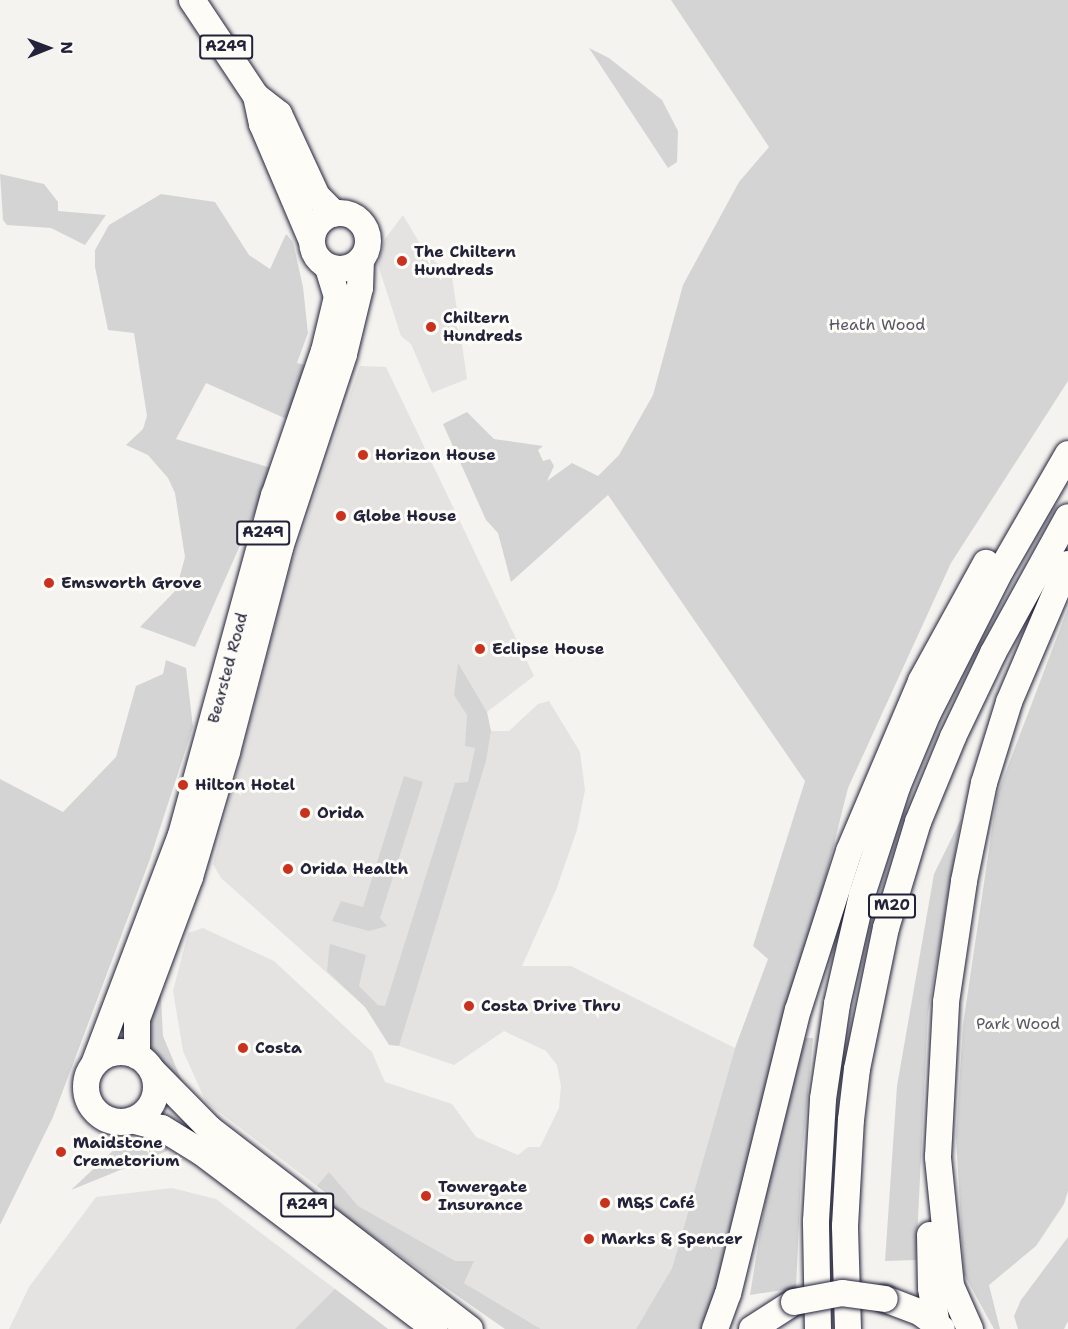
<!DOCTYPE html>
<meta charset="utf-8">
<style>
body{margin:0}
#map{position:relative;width:1068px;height:1329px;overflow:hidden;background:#f4f3ef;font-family:"Shantell Sans",sans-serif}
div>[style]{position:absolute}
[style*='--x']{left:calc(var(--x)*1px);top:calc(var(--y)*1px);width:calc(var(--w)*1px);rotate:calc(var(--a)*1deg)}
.built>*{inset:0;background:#e4e3e2}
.green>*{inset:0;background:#d5d4d5}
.roads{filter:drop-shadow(0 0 2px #22223b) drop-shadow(0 0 2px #22223b)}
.highway>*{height:26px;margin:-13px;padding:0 13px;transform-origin:13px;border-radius:13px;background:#fdfcf7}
.highway>.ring{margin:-13px;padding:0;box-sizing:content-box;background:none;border:26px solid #fdfcf7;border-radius:50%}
.bridges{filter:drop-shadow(0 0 2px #22223b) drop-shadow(0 0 2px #22223b)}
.highway-bridge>*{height:26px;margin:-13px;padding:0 13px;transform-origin:13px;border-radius:13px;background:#fdfcf7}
.dots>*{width:16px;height:16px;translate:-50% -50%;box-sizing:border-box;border:3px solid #fdfcf7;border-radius:50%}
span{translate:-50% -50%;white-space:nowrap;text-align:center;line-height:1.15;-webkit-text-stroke:6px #fdfcf7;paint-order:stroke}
.shield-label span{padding:2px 4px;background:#fdfcf7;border:2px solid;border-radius:4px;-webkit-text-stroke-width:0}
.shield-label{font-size:15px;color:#22223b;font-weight:700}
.poi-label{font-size:16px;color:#22223b;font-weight:700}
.left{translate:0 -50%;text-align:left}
.park-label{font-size:16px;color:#585769}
.street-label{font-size:16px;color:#22223b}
.north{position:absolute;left:18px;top:18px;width:60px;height:60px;-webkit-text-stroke:4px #fdfcf7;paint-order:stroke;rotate:89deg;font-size:16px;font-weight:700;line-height:24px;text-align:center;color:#22223b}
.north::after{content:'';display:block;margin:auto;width:21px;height:27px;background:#22223b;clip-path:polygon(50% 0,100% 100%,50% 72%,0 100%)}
</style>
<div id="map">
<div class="built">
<div style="clip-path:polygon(403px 215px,426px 254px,452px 276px,467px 379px,432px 393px,411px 344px,401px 336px,378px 265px,385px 239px)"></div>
<div style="clip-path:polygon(360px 366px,386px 367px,534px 676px,487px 712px,465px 676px,491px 731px,509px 731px,538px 704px,549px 701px,580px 752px,585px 790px,577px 830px,556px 890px,522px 966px,571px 966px,735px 1048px,672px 1268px,636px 1329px,541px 1329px,464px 1283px,317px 1186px,206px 1102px,183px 1051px,173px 991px,188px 933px,203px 928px,274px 961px,372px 1052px,385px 1082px,452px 1104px,476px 1137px,518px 1155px,528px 1147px,540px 1147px,559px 1108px,561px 1086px,557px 1065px,546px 1051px,504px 1031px,454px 1065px,399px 1046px,365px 1007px,221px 878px,213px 864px,290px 567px)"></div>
<div style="clip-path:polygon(172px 1188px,216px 1199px,388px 1329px,9px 1329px,29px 1287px,96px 1197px)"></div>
</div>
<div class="green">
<div style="clip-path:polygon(671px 0,1068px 0,1068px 381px,951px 563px,848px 788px,729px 1262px,704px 1329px,636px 1329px,672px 1268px,735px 1048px,768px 959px,753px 946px,805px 781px,608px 495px,511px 582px,498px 533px,486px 520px,443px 424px,467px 412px,494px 439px,543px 446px,538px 450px,543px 461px,550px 459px,554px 466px,547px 481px,572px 463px,598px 476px,619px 455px,653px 395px,683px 285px,739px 182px,769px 147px)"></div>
<div style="clip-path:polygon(589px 48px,609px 58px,662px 100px,678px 131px,677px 162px,668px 168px)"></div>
<div style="clip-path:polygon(0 174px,44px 184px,58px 202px,58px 211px,106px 215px,85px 245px,51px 228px,7px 225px,3px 220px)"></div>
<div style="clip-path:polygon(161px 194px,215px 202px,249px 255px,270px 269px,286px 234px,293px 242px,303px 287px,308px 333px,297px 363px,309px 366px,291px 421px,206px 383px,176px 439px,271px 468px,254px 514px,195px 647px,140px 627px,176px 590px,185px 557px,175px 493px,168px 478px,148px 455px,126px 445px,143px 429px,147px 416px,134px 333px,108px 330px,95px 267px,95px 250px,109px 225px)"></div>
<div style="clip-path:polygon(1068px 608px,1068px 1191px,1064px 1204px,1036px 1246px,989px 1285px,1000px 1329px,994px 1329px,964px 1274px,956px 1137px,963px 1025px,997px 795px)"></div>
<div style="clip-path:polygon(166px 660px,186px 668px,193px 727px,150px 859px,53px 1117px,0 1225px,0 779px,63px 812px,116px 757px,136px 686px,163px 674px)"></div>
<div style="clip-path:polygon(458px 663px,487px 712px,491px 731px,486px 761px,399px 1046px,389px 1045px,365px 1007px,327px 971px,329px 950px,330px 944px,366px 955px,359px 986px,378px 1005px,385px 1006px,455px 783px,468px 782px,475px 748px,465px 746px,467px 715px,454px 695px)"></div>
<div style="clip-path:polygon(404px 776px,423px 782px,380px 918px,387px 926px,369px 931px,332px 921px,341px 901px,363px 907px)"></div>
<div style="clip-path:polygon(961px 819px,928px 1013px,916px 1260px,885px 1261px,897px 1086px,934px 874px)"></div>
<div style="clip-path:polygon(160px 980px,163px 1036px,181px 1079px,201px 1110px,148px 1049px,145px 1040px)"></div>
<div style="clip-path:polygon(805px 1038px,813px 1038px,802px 1155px,796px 1288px,750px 1295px,774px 1147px)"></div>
<div style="clip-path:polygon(134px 1138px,169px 1144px,167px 1151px,71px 1190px,118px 1146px)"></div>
<div style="clip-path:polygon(329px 1172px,358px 1206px,455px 1261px,474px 1261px,464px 1283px,541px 1329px,505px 1329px,323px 1202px,327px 1194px,317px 1186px)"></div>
<div style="clip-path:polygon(1068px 1237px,1068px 1321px,1064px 1329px,1018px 1329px,1014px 1316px,1021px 1300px)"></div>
<div style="clip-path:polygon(335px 1289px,388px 1329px,295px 1329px)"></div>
</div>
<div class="roads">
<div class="highway">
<div style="--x:192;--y:0;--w:115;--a:56.3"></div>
<div style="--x:256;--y:96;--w:29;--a:78"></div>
<div style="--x:262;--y:124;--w:127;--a:66.9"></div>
<div style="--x:256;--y:96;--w:29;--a:38"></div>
<div style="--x:279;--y:114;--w:90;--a:65.1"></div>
<div style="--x:317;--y:196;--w:25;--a:45"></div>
<div class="ring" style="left:312px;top:213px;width:30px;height:30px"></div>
<div class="ring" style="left:86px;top:1052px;width:44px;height:44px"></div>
<div style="--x:137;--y:1056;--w:37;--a:-90"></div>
<div style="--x:137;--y:1019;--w:152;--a:-69.5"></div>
<div style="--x:190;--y:877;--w:130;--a:-73.5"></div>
<div style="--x:227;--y:752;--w:211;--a:-75.4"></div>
<div style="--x:280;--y:548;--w:204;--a:-71.7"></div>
<div style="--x:344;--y:354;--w:68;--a:-76.4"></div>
<div style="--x:360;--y:288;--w:27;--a:-88"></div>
<div style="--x:94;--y:1064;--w:245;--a:-69.2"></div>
<div style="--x:181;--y:835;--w:352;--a:-74.7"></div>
<div style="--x:274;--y:496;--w:153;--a:-71"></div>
<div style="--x:324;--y:351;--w:56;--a:-76.5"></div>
<div style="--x:337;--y:297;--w:31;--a:-107"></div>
<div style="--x:153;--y:1071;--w:81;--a:45.5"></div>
<div style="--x:210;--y:1129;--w:328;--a:37.6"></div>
<div style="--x:135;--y:1121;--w:28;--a:15"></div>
<div style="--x:162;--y:1128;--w:46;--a:31.6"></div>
<div style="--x:201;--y:1152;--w:293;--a:37.1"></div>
<div style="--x:930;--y:1235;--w:53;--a:88.9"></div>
<div style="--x:931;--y:1288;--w:36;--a:81"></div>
<div style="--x:885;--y:1299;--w:39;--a:21"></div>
<div style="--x:921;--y:1313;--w:26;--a:37"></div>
<div style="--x:715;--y:1329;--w:37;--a:-70"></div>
<div style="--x:728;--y:1294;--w:292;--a:-76.2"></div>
<div style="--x:798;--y:1010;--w:167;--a:-72.2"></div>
<div style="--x:849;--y:851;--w:185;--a:-67"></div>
<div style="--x:921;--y:681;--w:135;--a:-61.2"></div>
<div style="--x:752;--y:1329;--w:50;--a:-32.7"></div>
<div style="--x:818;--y:1329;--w:108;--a:-91.1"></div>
<div style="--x:816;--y:1221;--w:122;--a:-86.7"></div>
<div style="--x:823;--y:1099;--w:96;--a:-81.6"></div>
<div style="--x:837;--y:1004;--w:112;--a:-77.1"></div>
<div style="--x:862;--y:895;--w:114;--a:-72"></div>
<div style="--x:897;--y:787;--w:80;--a:-67.3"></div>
<div style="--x:928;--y:713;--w:161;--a:-63"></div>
<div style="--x:1001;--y:570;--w:134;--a:-60"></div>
<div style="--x:848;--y:1329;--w:103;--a:-91.7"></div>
<div style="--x:845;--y:1226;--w:106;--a:-86.8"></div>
<div style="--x:851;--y:1120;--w:51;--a:-83.3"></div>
<div style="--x:857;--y:1069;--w:144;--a:-78.4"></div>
<div style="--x:886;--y:928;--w:111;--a:-73.2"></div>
<div style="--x:918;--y:822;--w:92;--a:-67.6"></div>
<div style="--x:953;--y:737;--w:93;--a:-64.5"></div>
<div style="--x:993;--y:653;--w:155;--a:-61.1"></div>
<div style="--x:970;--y:1329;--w:47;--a:-113.8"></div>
<div style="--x:951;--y:1286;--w:130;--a:-95.8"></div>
<div style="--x:938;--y:1157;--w:155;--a:-87"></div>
<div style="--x:946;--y:1002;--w:122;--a:-81.5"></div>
<div style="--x:964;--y:881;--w:100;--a:-78.5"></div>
<div style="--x:984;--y:783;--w:85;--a:-72.8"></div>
<div style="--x:1009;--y:702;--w:150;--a:-66.9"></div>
</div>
</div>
<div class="bridges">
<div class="highway-bridge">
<div style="--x:794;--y:1302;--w:49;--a:-10.6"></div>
<div style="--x:842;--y:1293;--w:43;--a:7.9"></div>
</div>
</div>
<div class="dots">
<div style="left:402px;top:261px;background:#c8321e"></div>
<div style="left:431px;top:327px;background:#c8321e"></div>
<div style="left:363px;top:455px;background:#c8321e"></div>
<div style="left:341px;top:516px;background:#c8321e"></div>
<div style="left:49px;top:583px;background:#c8321e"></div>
<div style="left:480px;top:649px;background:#c8321e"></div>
<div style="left:183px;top:785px;background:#c8321e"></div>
<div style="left:305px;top:813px;background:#c8321e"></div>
<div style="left:288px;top:869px;background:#c8321e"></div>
<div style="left:469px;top:1006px;background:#c8321e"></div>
<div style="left:243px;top:1048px;background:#c8321e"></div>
<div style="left:61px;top:1152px;background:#c8321e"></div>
<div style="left:426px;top:1196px;background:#c8321e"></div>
<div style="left:605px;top:1203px;background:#c8321e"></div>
<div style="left:589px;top:1239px;background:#c8321e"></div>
</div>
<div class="shield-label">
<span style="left:226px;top:47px">A249</span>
<span style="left:263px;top:533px">A249</span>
<span style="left:892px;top:906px">M20</span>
<span style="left:307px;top:1205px">A249</span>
</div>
<div class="poi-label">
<span class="left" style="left:414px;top:261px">The Chiltern<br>Hundreds</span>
<span class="left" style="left:443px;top:327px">Chiltern<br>Hundreds</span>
<span class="left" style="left:375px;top:455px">Horizon House</span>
<span class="left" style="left:353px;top:516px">Globe House</span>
<span class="left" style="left:61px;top:583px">Emsworth Grove</span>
<span class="left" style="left:492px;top:649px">Eclipse House</span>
<span class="left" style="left:195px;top:785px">Hilton Hotel</span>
<span class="left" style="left:317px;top:813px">Orida</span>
<span class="left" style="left:300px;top:869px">Orida Health</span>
<span class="left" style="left:481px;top:1006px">Costa Drive Thru</span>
<span class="left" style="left:255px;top:1048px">Costa</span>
<span class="left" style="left:73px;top:1152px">Maidstone<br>Cremetorium</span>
<span class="left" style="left:438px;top:1196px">Towergate<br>Insurance</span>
<span class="left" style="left:617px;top:1203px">M&amp;S Café</span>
<span class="left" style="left:601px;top:1239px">Marks &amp; Spencer</span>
</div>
<div class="park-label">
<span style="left:877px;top:325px">Heath Wood</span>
<span style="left:1018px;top:1024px">Park Wood</span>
</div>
<div class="street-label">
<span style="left:228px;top:668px;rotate:-75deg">Bearsted Road</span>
</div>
<div class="north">N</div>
</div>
